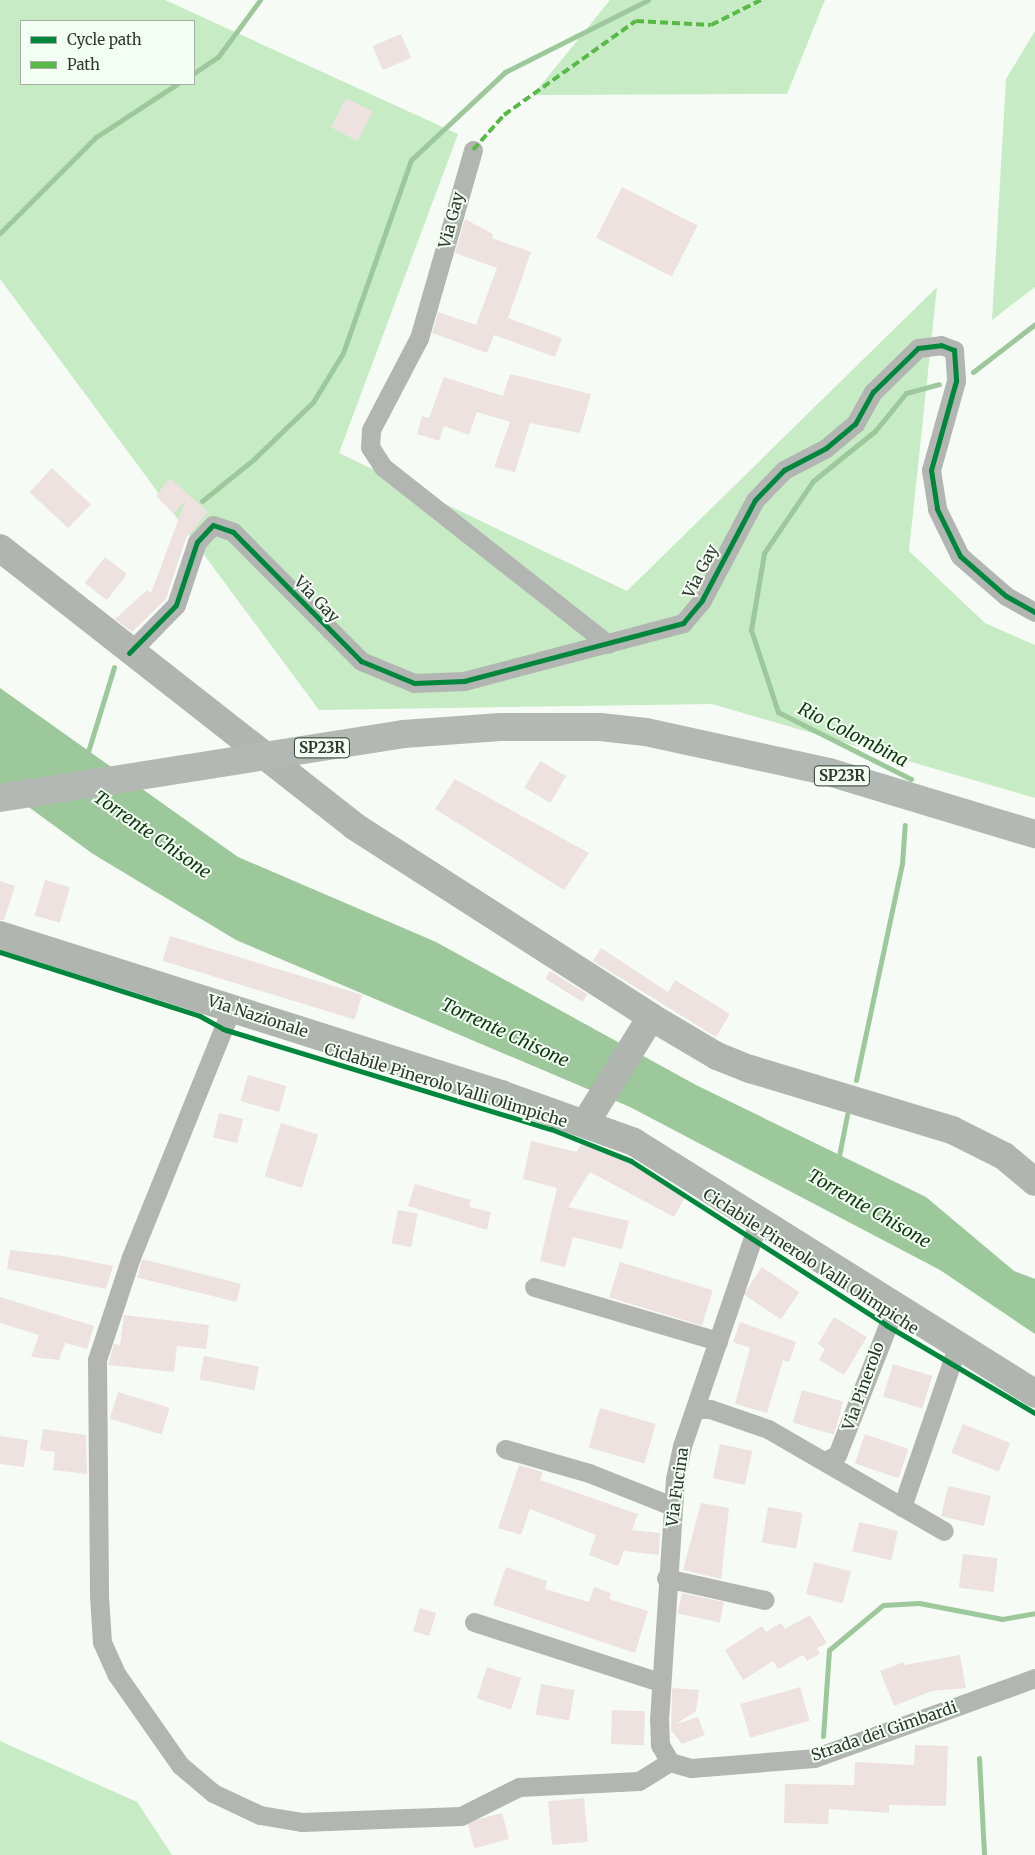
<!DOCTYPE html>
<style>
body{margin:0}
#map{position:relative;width:1035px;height:1855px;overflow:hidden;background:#f6fcf5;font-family:Merriweather,serif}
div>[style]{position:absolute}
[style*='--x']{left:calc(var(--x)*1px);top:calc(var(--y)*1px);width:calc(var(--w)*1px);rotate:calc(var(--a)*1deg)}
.forest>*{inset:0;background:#c7ebc4}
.water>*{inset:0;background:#9dc89b}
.stream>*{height:5px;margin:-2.5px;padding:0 2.5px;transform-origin:2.5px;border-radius:2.5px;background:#9dc89b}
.building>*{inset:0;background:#ede2e0;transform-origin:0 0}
.street>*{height:19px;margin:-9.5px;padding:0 9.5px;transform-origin:9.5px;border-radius:9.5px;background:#b2b5b2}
.secondary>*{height:28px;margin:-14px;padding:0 14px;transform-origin:14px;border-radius:14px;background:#b0b5b0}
.primary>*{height:28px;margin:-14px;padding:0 14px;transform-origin:14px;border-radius:14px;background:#b4b8b4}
.primary-bridge>*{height:28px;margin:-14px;padding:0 14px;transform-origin:14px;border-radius:14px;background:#b4b8b4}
.quiet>*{height:4px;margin-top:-2px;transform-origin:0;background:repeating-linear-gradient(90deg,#58b947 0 8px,transparent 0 12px)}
.cycleway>*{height:5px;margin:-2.5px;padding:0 2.5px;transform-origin:2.5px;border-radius:2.5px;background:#00873e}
span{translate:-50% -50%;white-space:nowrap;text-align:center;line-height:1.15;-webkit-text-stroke:4px #f3fff2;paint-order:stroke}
.shield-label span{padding:1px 4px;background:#f3fff2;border:1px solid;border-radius:4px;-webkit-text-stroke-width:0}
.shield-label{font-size:15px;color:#303830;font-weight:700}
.street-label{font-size:16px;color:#303830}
.water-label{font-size:18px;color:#0e380e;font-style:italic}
.legend{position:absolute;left:20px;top:20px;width:175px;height:65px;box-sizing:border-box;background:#f3fff2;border:1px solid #a5afa4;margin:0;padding:6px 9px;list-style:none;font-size:15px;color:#303830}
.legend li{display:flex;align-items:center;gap:10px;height:25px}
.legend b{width:25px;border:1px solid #a5afa4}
</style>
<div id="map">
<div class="forest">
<div style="clip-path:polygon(evenodd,0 0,165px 0,458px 134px,339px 453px,627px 591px,937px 287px,909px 551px,985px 623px,1035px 645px,1035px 798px,712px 704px,319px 710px,0 279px,0 0,21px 21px,194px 21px,194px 84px,21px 84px,21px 21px)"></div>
<div style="clip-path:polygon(610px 0,825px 0,787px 94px,533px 95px)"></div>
<div style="clip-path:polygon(1035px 31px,1035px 287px,992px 320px,1006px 79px)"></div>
<div style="clip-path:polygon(0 1741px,137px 1802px,172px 1855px,0 1855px)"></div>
</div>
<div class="water">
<div style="clip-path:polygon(0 688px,238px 857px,436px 942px,696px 1085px,926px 1197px,1014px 1271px,1035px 1279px,1035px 1334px,940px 1270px,630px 1107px,236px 940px,93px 854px,0 786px)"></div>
</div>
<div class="stream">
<div style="--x:194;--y:73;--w:29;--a:-34"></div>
<div style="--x:218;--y:57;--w:71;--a:-53.6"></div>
<div style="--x:0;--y:233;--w:136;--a:-45"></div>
<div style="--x:96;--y:137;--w:97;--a:-33.2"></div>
<div style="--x:973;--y:372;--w:78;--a:-37.7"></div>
<div style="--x:202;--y:501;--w:67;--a:-38.9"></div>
<div style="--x:254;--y:459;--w:82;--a:-44"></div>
<div style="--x:313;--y:402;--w:57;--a:-58.5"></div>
<div style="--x:343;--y:353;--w:205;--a:-70.6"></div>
<div style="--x:411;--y:160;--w:129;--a:-43.1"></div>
<div style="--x:505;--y:72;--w:160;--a:-26.7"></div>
<div style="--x:87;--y:755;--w:92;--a:-72.9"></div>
<div style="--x:911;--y:779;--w:149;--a:-153.3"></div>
<div style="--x:778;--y:712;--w:86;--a:-108.2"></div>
<div style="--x:751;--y:630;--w:78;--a:-80.4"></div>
<div style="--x:764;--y:553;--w:87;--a:-55.8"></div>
<div style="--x:813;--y:481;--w:80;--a:-38.9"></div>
<div style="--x:875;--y:431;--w:49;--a:-50.8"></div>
<div style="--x:906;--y:393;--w:34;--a:-15"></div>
<div style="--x:856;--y:1080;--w:221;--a:-78"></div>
<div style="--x:902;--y:864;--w:39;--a:-86"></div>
<div style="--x:838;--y:1161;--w:47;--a:-78.9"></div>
<div style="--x:823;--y:1736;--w:86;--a:-86"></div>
<div style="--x:829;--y:1650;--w:70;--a:-39.8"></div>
<div style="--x:883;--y:1605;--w:36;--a:-3"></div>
<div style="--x:919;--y:1603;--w:85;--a:10.9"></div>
<div style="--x:1002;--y:1619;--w:34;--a:-10"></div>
<div style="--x:979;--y:1758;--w:97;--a:87"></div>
</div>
<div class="building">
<div style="left:401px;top:34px;width:26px;height:31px;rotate:67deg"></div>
<div style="left:346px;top:98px;width:30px;height:33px;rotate:27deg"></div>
<div style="left:622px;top:187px;width:85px;height:57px;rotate:27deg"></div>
<div style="clip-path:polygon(465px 219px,493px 234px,492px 238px,531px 252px,508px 318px,562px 338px,555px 357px,494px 335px,487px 353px,432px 333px,438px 312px,476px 325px,497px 268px,455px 253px)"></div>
<div style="clip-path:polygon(510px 374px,591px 394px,580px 433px,530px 423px,515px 472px,494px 467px,510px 422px,477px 412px,469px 435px,444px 426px,439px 441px,417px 434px,422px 416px,429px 418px,444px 377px,503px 396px)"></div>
<div style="left:52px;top:468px;width:53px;height:33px;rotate:43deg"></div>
<div style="clip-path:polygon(170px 478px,208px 512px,186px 538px,166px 599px,132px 632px,115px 619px,147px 590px,151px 593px,186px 499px,174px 514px,156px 496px)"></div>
<div style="left:105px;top:557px;width:28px;height:33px;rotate:38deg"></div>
<div style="left:540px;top:761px;width:30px;height:31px;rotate:30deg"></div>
<div style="clip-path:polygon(455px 779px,589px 853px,564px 890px,435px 809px)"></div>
<div style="left:45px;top:880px;width:26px;height:37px;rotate:16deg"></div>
<div style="clip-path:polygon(0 881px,15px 886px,4px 920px,0 920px)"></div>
<div style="left:170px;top:936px;width:201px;height:26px;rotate:17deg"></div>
<div style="clip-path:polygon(601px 948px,668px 992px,675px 980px,730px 1014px,716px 1037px,593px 961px)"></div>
<div style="left:550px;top:971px;width:44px;height:9px;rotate:32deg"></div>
<div style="left:248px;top:1075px;width:40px;height:27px;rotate:16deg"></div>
<div style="left:219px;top:1113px;width:25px;height:25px;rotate:14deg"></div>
<div style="left:281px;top:1123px;width:39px;height:56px;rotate:17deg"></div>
<div style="clip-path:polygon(583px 1140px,627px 1156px,687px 1194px,674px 1217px,590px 1172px,568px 1207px,629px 1221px,622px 1249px,573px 1237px,565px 1267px,540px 1261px,557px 1188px,523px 1179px,531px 1141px,577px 1152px)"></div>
<div style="clip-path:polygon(415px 1184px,471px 1200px,469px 1207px,491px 1212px,487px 1230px,408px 1206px)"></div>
<div style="left:398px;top:1210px;width:20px;height:34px;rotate:11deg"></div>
<div style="clip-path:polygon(10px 1250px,63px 1256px,113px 1266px,106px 1289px,7px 1269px)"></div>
<div style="left:142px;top:1259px;width:102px;height:19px;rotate:14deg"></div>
<div style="left:620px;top:1262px;width:97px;height:37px;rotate:17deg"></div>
<div style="left:762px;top:1267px;width:45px;height:33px;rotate:34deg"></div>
<div style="clip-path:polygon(0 1297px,94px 1326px,87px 1349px,65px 1343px,59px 1360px,31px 1357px,39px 1335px,0 1323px)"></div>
<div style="clip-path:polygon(124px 1315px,209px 1325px,206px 1349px,177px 1346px,174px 1372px,108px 1365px,114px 1344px,120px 1345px)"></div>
<div style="clip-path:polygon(834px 1317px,867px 1337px,844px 1375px,819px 1360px,825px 1349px,818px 1344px)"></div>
<div style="clip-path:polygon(740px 1322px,796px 1342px,789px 1362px,783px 1360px,767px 1413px,735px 1404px,750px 1348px,733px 1342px)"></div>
<div style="left:204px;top:1356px;width:56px;height:24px;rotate:11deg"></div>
<div style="left:893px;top:1364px;width:41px;height:34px;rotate:17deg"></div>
<div style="left:802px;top:1390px;width:43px;height:34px;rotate:16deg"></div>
<div style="left:118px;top:1392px;width:54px;height:28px;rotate:17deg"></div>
<div style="left:600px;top:1408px;width:58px;height:41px;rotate:16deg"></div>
<div style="left:963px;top:1424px;width:51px;height:31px;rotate:22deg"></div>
<div style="clip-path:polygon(43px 1429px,86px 1435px,87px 1474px,53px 1470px,55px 1452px,40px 1450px)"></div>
<div style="left:865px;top:1434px;width:46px;height:31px;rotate:19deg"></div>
<div style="clip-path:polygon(0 1436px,28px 1440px,24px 1467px,0 1464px)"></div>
<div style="left:720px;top:1444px;width:33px;height:35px;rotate:12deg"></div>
<div style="clip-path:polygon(519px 1465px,543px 1472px,540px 1480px,638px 1514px,632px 1530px,660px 1533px,659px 1555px,624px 1551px,618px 1566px,589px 1555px,596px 1535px,530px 1509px,521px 1535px,498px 1528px)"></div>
<div style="left:948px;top:1486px;width:44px;height:31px;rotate:13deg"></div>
<div style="clip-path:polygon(701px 1503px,729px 1508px,721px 1579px,683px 1570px)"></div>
<div style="left:768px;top:1507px;width:35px;height:36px;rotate:10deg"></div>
<div style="left:859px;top:1522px;width:40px;height:30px;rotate:13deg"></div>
<div style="left:963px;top:1554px;width:35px;height:34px;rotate:7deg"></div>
<div style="left:814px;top:1562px;width:38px;height:33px;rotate:14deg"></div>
<div style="clip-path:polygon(506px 1567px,547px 1581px,545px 1589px,589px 1602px,594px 1587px,611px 1593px,609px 1599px,648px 1611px,635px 1653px,493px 1605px)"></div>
<div style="left:682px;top:1593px;width:43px;height:21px;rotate:12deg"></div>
<div style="left:420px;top:1608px;width:17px;height:24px;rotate:17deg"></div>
<div style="clip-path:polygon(810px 1615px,827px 1643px,817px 1648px,820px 1654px,807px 1661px,803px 1655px,778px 1669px,773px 1661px,743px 1680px,725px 1650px,762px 1626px,766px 1632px,781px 1623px,785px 1629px)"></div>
<div style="clip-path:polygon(960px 1655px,966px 1688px,932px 1691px,894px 1706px,880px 1671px,904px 1662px,905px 1665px)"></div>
<div style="left:487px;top:1667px;width:36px;height:33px;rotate:18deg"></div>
<div style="left:541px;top:1684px;width:34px;height:31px;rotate:10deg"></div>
<div style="left:800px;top:1687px;width:35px;height:62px;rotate:74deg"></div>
<div style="clip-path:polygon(672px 1688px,699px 1690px,696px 1711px,676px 1724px,698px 1717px,705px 1735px,682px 1744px,671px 1730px)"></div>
<div style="left:612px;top:1710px;width:33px;height:34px;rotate:2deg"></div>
<div style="clip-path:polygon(915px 1745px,948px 1746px,946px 1806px,889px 1805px,889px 1813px,829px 1809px,828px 1824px,784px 1823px,785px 1784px,854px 1785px,855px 1762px,914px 1765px)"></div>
<div style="left:584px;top:1798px;width:44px;height:36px;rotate:85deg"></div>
<div style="left:502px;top:1813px;width:27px;height:36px;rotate:75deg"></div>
</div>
<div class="street">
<div style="--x:473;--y:150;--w:196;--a:106"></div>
<div style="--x:419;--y:338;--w:104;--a:117.6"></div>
<div style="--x:371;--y:430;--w:17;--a:93"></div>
<div style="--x:370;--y:447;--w:24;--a:57"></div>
<div style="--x:383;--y:467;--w:286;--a:38.2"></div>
<div style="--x:129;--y:653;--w:67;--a:-45.6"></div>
<div style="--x:176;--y:605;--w:66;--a:-71.6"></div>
<div style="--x:197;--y:542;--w:23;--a:-47"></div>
<div style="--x:213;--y:525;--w:21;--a:19"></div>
<div style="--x:233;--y:532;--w:182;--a:45.2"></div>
<div style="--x:361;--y:661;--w:57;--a:22.5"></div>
<div style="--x:414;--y:683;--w:50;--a:-2.3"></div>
<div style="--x:464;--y:681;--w:227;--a:-14.8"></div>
<div style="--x:683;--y:623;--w:30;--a:-50"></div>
<div style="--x:702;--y:600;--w:113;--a:-62.1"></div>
<div style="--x:755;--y:500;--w:42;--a:-46"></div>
<div style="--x:784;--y:470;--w:47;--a:-27.6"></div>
<div style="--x:826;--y:448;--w:38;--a:-40"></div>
<div style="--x:855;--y:424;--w:37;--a:-61"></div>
<div style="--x:873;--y:392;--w:63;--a:-44.4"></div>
<div style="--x:918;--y:348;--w:23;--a:-7"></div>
<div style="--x:941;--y:345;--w:14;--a:21"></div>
<div style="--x:954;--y:350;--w:31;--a:86"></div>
<div style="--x:956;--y:381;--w:92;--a:105.7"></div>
<div style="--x:931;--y:470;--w:39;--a:81"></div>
<div style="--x:937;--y:509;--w:52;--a:63.9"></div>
<div style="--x:960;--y:556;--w:61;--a:41"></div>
<div style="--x:1006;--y:596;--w:33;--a:29"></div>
<div style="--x:232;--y:1007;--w:270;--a:112"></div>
<div style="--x:131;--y:1257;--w:108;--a:108.3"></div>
<div style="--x:97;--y:1360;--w:236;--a:89.5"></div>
<div style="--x:99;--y:1596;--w:46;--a:86.3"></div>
<div style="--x:102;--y:1642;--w:36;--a:66"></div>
<div style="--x:117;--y:1675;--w:110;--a:55"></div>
<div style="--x:180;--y:1765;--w:43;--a:40.3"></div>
<div style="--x:213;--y:1793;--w:52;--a:25.1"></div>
<div style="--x:260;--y:1815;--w:43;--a:9.5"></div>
<div style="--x:302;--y:1822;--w:159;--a:-2.2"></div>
<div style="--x:461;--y:1816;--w:65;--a:-26.6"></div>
<div style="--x:519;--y:1787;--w:120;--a:-2.9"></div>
<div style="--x:639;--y:1781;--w:36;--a:-32"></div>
<div style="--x:534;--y:1287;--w:192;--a:16.4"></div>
<div style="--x:695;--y:1409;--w:15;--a:0"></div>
<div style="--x:710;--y:1409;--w:61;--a:19"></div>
<div style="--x:768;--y:1429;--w:203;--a:30.1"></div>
<div style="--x:505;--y:1449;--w:87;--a:15.9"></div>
<div style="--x:589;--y:1473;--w:89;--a:21.7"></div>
<div style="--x:827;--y:1460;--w:11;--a:-27"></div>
<div style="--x:837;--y:1455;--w:159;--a:-68.6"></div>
<div style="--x:902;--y:1507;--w:169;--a:-71"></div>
<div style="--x:666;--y:1578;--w:101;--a:12.5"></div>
<div style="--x:474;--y:1622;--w:195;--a:17.9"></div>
<div style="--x:670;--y:1762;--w:20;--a:-120"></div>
<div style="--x:660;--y:1745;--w:25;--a:-92"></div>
<div style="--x:659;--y:1720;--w:242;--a:-86.2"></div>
<div style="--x:675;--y:1479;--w:34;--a:-78"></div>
<div style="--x:682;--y:1446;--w:239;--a:-71.2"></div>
<div style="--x:670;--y:1762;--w:22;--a:16"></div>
<div style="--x:691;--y:1768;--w:123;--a:-4.6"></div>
<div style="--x:814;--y:1758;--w:235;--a:-19.9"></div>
</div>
<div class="secondary">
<div style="--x:0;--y:548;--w:450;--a:38.1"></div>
<div style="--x:354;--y:826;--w:353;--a:32.7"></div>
<div style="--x:651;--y:1017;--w:77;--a:30.6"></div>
<div style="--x:717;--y:1056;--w:35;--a:22"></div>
<div style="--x:750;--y:1069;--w:211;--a:16.8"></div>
<div style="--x:952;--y:1130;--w:58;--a:26.6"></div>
<div style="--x:1004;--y:1156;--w:40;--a:40"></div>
<div style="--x:0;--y:935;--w:526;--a:17.61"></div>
<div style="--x:501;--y:1094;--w:141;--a:19.8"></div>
<div style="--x:634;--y:1142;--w:474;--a:32.1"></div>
<div style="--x:586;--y:1122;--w:123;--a:-58.2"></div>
</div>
<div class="primary">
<div style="--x:646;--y:732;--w:187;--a:12.3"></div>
<div style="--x:829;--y:772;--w:215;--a:16.8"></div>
</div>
<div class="primary-bridge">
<div style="--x:0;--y:798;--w:408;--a:-9"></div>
<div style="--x:403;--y:734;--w:98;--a:-4.1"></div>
<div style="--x:501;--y:727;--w:99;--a:0"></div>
<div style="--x:600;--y:727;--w:46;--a:6.2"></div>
</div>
<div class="quiet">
<div style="--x:473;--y:150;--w:47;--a:-48.5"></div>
<div style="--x:504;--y:115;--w:162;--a:-35.5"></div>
<div style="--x:636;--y:21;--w:75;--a:3.1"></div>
<div style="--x:711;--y:25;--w:56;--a:-26.6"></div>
</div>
<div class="cycleway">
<div style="--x:129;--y:653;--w:67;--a:-45.6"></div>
<div style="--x:176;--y:605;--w:66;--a:-71.6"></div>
<div style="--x:197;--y:542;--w:23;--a:-47"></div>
<div style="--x:213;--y:525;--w:21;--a:19"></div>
<div style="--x:233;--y:532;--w:182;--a:45.2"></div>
<div style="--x:361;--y:661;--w:57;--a:22.5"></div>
<div style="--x:414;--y:683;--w:50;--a:-2.3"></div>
<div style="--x:464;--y:681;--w:227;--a:-14.8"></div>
<div style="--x:683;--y:623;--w:30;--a:-50"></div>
<div style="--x:702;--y:600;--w:113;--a:-62.1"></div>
<div style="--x:755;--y:500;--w:42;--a:-46"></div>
<div style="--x:784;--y:470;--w:47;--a:-27.6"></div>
<div style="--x:826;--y:448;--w:38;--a:-40"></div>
<div style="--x:855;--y:424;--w:37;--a:-61"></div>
<div style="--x:873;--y:392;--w:63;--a:-44.4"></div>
<div style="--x:918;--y:348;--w:23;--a:-7"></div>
<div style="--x:941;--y:345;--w:14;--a:21"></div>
<div style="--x:954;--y:350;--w:31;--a:86"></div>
<div style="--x:956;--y:381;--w:92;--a:105.7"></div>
<div style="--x:931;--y:470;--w:39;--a:81"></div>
<div style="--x:937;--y:509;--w:52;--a:63.9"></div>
<div style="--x:960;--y:556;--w:61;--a:41"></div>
<div style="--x:1006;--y:596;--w:33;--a:29"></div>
<div style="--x:0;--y:952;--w:210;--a:17.7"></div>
<div style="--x:200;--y:1016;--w:26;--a:29"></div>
<div style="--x:223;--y:1029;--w:343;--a:17"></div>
<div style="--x:551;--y:1129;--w:86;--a:21.8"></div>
<div style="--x:631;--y:1161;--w:303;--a:32.7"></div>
<div style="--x:886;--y:1325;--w:173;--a:30.6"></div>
</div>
<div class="shield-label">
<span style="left:322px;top:748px">SP23R</span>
<span style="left:842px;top:776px">SP23R</span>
</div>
<div class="street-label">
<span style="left:451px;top:220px;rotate:-75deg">Via Gay</span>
<span style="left:700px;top:571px;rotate:-63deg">Via Gay</span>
<span style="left:317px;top:599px;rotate:46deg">Via Gay</span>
<span style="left:258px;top:1016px;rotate:18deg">Via Nazionale</span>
<span style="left:446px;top:1085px;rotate:17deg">Ciclabile Pinerolo Valli Olimpiche</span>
<span style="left:811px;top:1261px;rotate:33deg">Ciclabile Pinerolo Valli Olimpiche</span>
<span style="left:863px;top:1386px;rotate:-70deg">Via Pinerolo</span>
<span style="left:677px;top:1487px;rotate:-82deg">Via Fucina</span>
<span style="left:884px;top:1731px;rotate:-19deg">Strada dei Gimbardi</span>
</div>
<div class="water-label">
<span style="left:853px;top:735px;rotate:27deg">Rio Colombina</span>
<span style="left:152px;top:835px;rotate:35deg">Torrente Chisone</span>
<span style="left:505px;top:1033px;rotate:25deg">Torrente Chisone</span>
<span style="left:869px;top:1209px;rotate:30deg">Torrente Chisone</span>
</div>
<ul class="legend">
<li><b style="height:6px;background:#00873e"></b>Cycle path</li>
<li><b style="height:6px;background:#58b947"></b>Path</li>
</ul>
</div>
